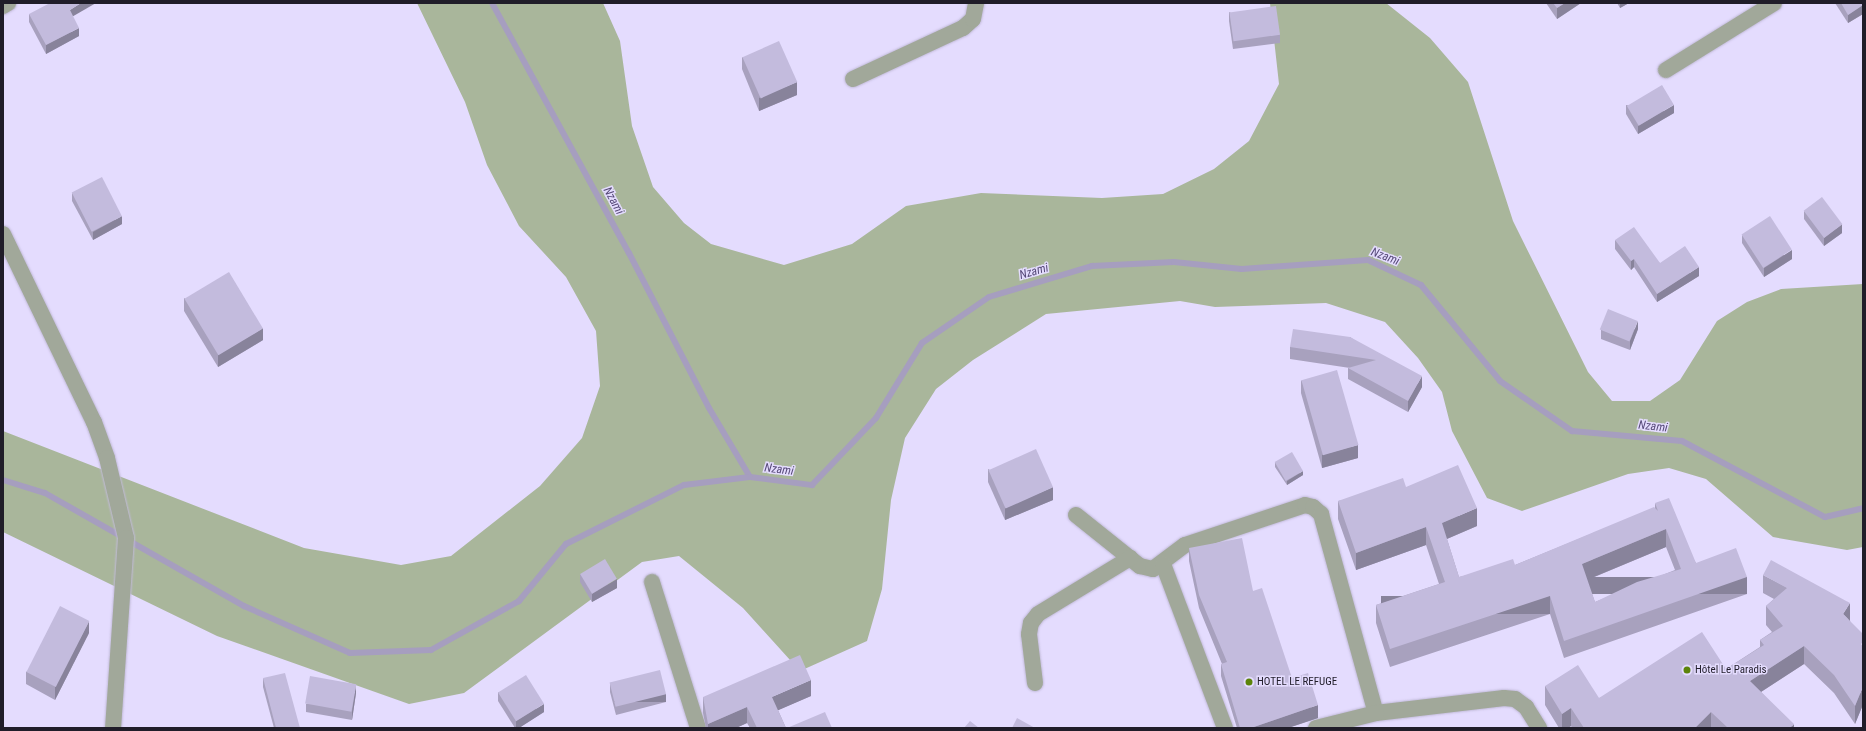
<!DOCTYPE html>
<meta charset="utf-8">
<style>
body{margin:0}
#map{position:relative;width:1866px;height:731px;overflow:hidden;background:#e4dcfe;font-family:"Roboto Condensed",sans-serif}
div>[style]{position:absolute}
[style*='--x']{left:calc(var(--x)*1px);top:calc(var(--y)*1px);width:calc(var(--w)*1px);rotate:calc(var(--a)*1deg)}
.green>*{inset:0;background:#a9b69b}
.stream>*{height:6px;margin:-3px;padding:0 3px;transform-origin:3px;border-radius:3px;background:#a69ebf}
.roads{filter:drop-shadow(0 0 1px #c1bad8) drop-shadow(0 0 1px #c1bad8)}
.minor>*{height:16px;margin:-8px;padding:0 8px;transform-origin:8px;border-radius:8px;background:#a1a89a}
.wall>*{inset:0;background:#a8a1be}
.shaded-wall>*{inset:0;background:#88839b;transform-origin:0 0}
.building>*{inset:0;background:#c3bbdd;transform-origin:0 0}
.dots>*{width:11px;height:11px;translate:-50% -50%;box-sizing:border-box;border:2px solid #e4dcfe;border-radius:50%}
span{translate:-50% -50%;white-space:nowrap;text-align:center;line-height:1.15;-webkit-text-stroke:3px #e4dcfe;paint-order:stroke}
.poi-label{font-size:11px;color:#201d29}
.left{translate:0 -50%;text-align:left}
.water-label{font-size:12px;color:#554877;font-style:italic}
.frame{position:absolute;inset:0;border:4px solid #201d29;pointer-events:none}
</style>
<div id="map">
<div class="green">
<div style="clip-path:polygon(417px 3px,603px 3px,620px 41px,632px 126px,653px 187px,684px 223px,711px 244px,784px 265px,852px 244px,906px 206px,981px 193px,1102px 198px,1163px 194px,1214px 169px,1249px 141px,1279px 84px,1270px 3px,1386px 3px,1430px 38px,1468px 82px,1513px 221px,1588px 372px,1612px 401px,1650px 401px,1680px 380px,1717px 321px,1747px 302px,1781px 289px,1863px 284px,1863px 547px,1847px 550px,1773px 537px,1706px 479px,1669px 468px,1628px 474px,1522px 511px,1487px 498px,1452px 431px,1442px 392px,1418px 358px,1385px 322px,1326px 303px,1215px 307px,1180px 301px,1046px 314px,973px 360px,936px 389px,905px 438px,891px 500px,882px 589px,867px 641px,800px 671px,743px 608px,679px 556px,642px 562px,464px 693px,409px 704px,217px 636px,3px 532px,3px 431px,304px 548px,401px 565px,451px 556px,540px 486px,582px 438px,600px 386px,596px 331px,566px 277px,519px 226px,487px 165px,465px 102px)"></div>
</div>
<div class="stream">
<div style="--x:492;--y:3;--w:285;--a:61.3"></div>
<div style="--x:629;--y:253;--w:174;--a:62.7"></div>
<div style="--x:709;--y:408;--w:80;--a:59.3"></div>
<div style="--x:750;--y:477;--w:63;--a:7.4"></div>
<div style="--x:812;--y:485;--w:93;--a:-46.3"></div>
<div style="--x:876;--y:418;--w:88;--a:-58.5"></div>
<div style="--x:922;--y:343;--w:81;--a:-34.5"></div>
<div style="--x:989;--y:297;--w:108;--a:-16.8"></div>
<div style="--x:1092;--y:266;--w:82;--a:-2.8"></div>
<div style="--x:1174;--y:262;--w:68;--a:5.9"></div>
<div style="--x:1242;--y:269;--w:126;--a:-4.1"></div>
<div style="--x:1368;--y:260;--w:59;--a:25.3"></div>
<div style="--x:1421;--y:285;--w:124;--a:50.5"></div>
<div style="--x:1500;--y:381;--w:88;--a:34.8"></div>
<div style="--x:1572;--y:431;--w:110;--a:5.2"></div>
<div style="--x:1682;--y:441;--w:162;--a:28"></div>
<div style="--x:1825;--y:517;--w:39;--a:-13"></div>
<div style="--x:3;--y:480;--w:44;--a:17.2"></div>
<div style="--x:45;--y:493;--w:229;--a:29.6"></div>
<div style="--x:244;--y:606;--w:116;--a:23.9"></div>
<div style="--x:350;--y:653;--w:81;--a:-2.1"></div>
<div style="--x:431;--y:650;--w:101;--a:-29.1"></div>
<div style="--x:519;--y:601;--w:74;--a:-50.5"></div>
<div style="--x:566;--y:544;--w:132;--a:-26.6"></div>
<div style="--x:684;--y:485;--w:66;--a:-6.9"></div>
</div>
<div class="roads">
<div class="minor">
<div style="--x:3;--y:6;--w:6;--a:-31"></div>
<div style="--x:1666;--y:70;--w:127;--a:-31.8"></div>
<div style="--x:853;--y:79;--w:121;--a:-24.9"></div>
<div style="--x:963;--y:28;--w:13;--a:-42"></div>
<div style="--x:973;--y:19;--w:16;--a:-79"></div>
<div style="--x:3;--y:234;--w:209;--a:64.2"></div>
<div style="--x:94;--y:422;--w:38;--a:70"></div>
<div style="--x:107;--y:458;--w:82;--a:76.6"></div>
<div style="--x:126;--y:538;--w:190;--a:93.9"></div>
<div style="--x:1076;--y:515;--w:82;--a:38.6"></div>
<div style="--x:1140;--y:566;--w:13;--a:13"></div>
<div style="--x:1153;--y:569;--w:40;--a:-37"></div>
<div style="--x:1185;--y:545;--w:126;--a:-18.4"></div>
<div style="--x:1305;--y:505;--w:8;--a:14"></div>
<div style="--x:1313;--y:507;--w:11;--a:41"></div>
<div style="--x:1321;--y:514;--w:206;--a:74.6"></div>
<div style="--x:1376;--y:713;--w:129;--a:-6.7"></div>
<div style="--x:1504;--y:698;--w:11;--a:5"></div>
<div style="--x:1515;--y:699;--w:14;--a:36"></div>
<div style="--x:1526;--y:707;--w:25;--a:58"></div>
<div style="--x:1163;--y:564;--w:175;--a:69.3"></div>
<div style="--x:652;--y:582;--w:153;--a:72.5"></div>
<div style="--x:1035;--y:683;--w:49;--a:-97"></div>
<div style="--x:1029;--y:634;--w:11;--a:-80"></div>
<div style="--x:1031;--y:623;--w:11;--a:-52"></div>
<div style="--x:1038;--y:614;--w:108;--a:-31.3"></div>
<div style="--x:1316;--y:728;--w:62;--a:-14"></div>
</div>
</div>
<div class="wall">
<div style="clip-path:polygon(1546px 3px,1581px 3px,1557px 19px)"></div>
<div style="clip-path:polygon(1617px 3px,1629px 3px,1620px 8px)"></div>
<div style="clip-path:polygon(1835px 3px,1863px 3px,1863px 14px,1848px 23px)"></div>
<div style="clip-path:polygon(1229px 12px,1280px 35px,1280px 43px,1233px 49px,1229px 21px)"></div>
<div style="clip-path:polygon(29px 14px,79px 36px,46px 54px,29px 22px)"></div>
<div style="clip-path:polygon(742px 57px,797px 95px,759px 111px,742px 69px)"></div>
<div style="clip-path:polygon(1626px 105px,1674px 113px,1638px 134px,1626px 114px)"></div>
<div style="clip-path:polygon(72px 193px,122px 224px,93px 240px,72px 201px)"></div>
<div style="clip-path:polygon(1804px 211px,1842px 233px,1824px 246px,1804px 219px)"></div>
<div style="clip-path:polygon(1742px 235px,1792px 259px,1764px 277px,1742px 243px)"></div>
<div style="clip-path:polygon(1615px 240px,1660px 263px,1699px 276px,1657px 302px,1634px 267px,1631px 270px,1615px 249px)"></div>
<div style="clip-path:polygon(184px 298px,263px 340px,218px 367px,184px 311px)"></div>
<div style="clip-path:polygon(1638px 329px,1630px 350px,1601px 339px,1601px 330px)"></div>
<div style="clip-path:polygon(1350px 337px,1422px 387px,1408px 412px,1348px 379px,1348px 368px,1350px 368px,1290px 359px,1290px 347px)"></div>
<div style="clip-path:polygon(1301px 380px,1358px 458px,1322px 468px,1301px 393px)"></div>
<div style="clip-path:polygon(1275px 462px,1303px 475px,1287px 485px,1275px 467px)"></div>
<div style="clip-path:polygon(988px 469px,1053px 500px,1005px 520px,988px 482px)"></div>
<div style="clip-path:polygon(evenodd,1406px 487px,1477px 526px,1447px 539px,1459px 577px,1515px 565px,1655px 508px,1655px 503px,1696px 563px,1747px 594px,1564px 658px,1550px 614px,1390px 667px,1376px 623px,1376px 605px,1439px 584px,1426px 545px,1356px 570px,1338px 519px,1338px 501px,1406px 487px,1666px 547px,1675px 570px,1595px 602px,1587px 580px,1666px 547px)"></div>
<div style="clip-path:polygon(1189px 548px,1253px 591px,1292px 678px,1318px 718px,1288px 728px,1237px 728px,1221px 676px,1221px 664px,1222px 664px,1199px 608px,1189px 561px)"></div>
<div style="clip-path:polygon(580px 574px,617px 588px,592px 602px,580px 582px)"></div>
<div style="clip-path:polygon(1763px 575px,1850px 620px,1862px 707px,1855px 724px,1834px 693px,1804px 664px,1761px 692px,1794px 728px,1572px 728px,1571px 726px,1568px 728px,1559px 728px,1545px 705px,1545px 686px,1599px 698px,1726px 669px,1760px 647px,1760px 640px,1772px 632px,1766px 625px,1766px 606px,1774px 599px,1763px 593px)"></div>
<div style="clip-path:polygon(89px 633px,55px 700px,26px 684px,26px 672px)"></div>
<div style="clip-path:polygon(263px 678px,300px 728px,274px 728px,263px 687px)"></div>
<div style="clip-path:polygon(610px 683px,666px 702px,616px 715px,610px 692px)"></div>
<div style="clip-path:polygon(498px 692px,544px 712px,519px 728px,515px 728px,498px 701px)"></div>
<div style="clip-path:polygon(356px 693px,352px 720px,306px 712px,306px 704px)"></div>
<div style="clip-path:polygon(811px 696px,778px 710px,786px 728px,750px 728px,747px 723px,736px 728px,706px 728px,703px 713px,703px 697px)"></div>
</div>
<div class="shaded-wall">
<div style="clip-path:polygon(81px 3px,96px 3px,70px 18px,70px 10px)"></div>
<div style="clip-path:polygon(1565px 3px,1581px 3px,1557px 19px,1557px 8px)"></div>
<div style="clip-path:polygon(1620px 3px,1629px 3px,1620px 8px)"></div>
<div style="clip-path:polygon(1863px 5px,1863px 14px,1848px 23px,1848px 15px)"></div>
<div style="clip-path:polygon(79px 28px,79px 36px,46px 54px,46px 45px)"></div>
<div style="clip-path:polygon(797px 82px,797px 95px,759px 111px,759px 98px)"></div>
<div style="clip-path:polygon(1674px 105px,1674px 113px,1638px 134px,1638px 126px)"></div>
<div style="clip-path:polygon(122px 216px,122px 224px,93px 240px,93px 232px)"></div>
<div style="clip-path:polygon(1842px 224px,1842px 233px,1824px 246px,1824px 238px)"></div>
<div style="clip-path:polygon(1792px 250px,1792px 259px,1764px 277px,1764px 268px)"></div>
<div style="clip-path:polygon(1634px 259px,1634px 267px,1631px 270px,1631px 261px)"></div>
<div style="clip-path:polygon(1699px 267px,1699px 276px,1657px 302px,1657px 294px)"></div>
<div style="clip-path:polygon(1638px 321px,1638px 329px,1630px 350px,1630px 341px)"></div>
<div style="clip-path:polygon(263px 328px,263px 340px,218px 367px,218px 355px)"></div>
<div style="clip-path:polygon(1422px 376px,1422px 387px,1408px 412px,1408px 401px)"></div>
<div style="clip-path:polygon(1358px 445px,1358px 458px,1322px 468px,1322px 455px)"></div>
<div style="clip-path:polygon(1303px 471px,1303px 475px,1287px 485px,1287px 481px)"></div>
<div style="clip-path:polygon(1053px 487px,1053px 500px,1005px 520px,1005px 508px)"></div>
<div style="clip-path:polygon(1477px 508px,1477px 526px,1442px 541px,1442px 523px)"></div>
<div style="clip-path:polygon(1426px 527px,1426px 545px,1356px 570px,1356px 553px)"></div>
<div style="clip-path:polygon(1666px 529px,1666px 547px,1582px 582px,1582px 564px)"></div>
<div style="left:1747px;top:577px;width:17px;height:194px;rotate:90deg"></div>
<div style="clip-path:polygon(617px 579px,617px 588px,592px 602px,592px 594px)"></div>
<div style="left:1550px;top:596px;width:18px;height:169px;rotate:90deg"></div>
<div style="clip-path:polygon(1850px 603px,1850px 621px,1843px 614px)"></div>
<div style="clip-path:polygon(89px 621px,89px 633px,55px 700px,55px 687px)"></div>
<div style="clip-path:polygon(1804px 646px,1804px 664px,1750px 699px,1750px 681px)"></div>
<div style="clip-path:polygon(811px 680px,811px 696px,772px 713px,772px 697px)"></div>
<div style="clip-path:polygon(356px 684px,356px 693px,352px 720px,352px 712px)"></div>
<div style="clip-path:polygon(1863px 688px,1863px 706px,1862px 707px,1855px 724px,1855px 706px,1862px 689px)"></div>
<div style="left:666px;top:694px;width:8px;height:52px;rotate:90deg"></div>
<div style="clip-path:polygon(544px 704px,544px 712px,519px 728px,516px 728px,516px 721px)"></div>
<div style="clip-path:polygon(1318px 705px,1318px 718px,1288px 728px,1251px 728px)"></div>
<div style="clip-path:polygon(747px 707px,747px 723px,736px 728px,708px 728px,708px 724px)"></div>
<div style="clip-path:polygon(1571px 708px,1571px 726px,1568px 728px,1562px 728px,1562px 714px)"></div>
<div style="clip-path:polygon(1711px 712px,1711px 728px,1695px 728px)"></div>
<div style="clip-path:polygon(1794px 724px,1794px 728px,1790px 728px)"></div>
</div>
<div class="building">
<div style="clip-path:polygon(50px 3px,81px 3px,70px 10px,79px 28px,46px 45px,29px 14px)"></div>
<div style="clip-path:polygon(1553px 3px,1565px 3px,1557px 8px)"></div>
<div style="clip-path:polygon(1841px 3px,1863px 3px,1863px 5px,1848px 15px)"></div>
<div style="left:1276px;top:6px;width:29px;height:47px;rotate:82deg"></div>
<div style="left:779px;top:41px;width:45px;height:40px;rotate:66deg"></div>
<div style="left:1662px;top:85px;width:23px;height:41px;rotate:59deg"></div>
<div style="left:102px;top:177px;width:44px;height:34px;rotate:63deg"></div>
<div style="left:1822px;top:197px;width:34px;height:23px;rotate:53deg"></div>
<div style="left:1770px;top:216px;width:40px;height:34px;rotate:57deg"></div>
<div style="clip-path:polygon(1634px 227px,1660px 263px,1685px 246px,1699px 267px,1657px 294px,1634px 259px,1631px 261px,1615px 240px)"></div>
<div style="left:229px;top:272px;width:66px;height:52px;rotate:59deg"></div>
<div style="left:1608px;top:309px;width:32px;height:22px;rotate:22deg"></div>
<div style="clip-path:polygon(1293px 329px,1350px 337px,1422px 376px,1408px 401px,1348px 368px,1376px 360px,1290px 347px)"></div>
<div style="left:1337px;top:370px;width:78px;height:37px;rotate:74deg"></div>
<div style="left:1036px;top:449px;width:42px;height:52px;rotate:66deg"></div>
<div style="left:1292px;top:452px;width:22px;height:20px;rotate:60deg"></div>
<div style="clip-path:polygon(evenodd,1458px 465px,1477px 508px,1442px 523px,1459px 577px,1513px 559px,1515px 565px,1654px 507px,1658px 511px,1655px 503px,1669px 498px,1696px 563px,1736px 548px,1747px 577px,1564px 641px,1550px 596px,1390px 649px,1376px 605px,1445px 582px,1426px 527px,1356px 553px,1338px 501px,1403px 478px,1406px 487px,1458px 465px,1666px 529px,1681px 569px,1637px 582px,1595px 602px,1582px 564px,1666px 529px)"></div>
<div style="clip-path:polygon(1242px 538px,1253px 591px,1262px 588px,1292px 678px,1308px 673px,1318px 705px,1251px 728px,1240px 728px,1221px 664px,1227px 662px,1199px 595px,1189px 548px)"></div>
<div style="left:605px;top:559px;width:23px;height:29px;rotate:59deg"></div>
<div style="clip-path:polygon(1771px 560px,1850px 603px,1843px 614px,1863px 634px,1863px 642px,1861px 644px,1863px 647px,1863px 688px,1862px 689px,1855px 706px,1834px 675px,1804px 646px,1750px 681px,1794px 724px,1790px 728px,1728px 728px,1711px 712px,1695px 728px,1584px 728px,1571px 708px,1562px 714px,1545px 686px,1578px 665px,1599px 698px,1702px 632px,1726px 669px,1764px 645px,1760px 640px,1783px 626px,1766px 606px,1787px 588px,1763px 575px)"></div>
<div style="left:60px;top:606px;width:33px;height:74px;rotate:27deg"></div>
<div style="clip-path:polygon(800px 655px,811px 680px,772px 697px,786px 728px,757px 728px,747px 707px,708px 724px,703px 697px)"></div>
<div style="left:660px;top:670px;width:25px;height:52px;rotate:76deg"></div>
<div style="clip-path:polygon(285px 673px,300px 728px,276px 728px,263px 678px)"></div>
<div style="left:526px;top:675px;width:34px;height:33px;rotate:58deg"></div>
<div style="left:310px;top:676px;width:47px;height:28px;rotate:10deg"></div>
<div style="clip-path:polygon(825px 712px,832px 728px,787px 728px)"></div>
<div style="clip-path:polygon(1017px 718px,1035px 728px,1012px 728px)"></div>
<div style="clip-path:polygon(970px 721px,979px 728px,964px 728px)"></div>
</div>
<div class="dots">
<div style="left:1687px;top:670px;background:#5c840a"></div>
<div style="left:1249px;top:682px;background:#5c840a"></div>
</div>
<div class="poi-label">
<span class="left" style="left:1695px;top:670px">Hôtel Le Paradis</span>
<span class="left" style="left:1257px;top:682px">HOTEL LE REFUGE</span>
</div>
<div class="water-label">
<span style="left:613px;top:201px;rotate:61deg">Nzami</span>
<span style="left:1385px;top:257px;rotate:21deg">Nzami</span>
<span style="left:1034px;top:272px;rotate:-16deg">Nzami</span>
<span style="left:1653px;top:427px;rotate:6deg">Nzami</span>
<span style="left:779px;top:470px;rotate:7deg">Nzami</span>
</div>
<div class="frame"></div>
</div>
